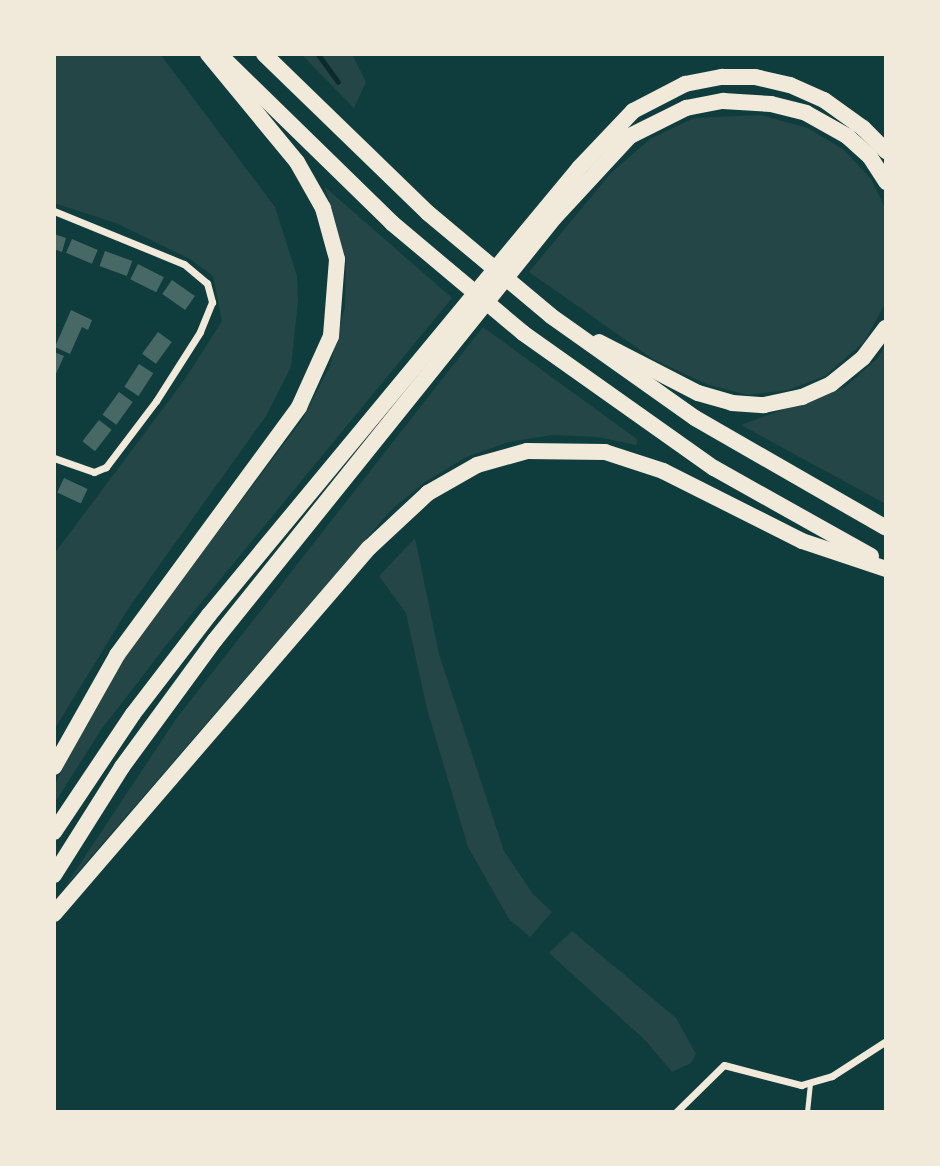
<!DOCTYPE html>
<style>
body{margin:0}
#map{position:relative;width:940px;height:1166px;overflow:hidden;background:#0f3d3e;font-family:Overpass,sans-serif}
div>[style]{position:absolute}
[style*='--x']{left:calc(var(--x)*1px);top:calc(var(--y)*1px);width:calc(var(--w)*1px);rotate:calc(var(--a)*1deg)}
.green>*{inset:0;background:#244646}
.stream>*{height:4.5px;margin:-2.25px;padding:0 2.25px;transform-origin:2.25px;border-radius:2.25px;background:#0a2a2b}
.building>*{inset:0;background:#486865;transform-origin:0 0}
.service>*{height:4.5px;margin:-2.25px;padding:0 2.25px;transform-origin:2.25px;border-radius:2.25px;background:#f1e9da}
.minor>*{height:7px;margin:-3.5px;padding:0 3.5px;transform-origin:3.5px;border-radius:3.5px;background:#f1e9da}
.motorway>*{height:16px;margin:-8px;padding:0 8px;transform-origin:8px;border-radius:8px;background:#f1e9da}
span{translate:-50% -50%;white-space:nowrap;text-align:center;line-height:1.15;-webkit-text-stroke:7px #f1e9da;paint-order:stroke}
.frame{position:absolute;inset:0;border:56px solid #f1e9da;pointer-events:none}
</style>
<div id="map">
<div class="green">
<div style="clip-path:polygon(54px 54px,160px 54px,275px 207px,297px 276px,298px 300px,291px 367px,266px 416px,128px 609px,54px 730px,54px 554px,185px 379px,222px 321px,213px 276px,190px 259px,116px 223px,54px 203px)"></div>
<div style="clip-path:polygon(301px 54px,352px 54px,366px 82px,354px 108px)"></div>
<div style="clip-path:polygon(760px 115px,808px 128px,844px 150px,871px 179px,886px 210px,886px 302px,864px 342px,825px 376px,788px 390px,748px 395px,706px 384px,653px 359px,529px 272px,611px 173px,650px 139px,694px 118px)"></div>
<div style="clip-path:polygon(325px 187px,452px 298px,167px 644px,101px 730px,54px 804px,54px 787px,67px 759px,126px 654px,302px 420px,330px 366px,345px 307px,346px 260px)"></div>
<div style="clip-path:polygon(483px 327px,638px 440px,636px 445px,598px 437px,552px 435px,509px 442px,466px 457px,425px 482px,391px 510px,64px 888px,176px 719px)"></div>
<div style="clip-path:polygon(886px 344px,886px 504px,741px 425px,845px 387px,878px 358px)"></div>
<div style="clip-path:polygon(415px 538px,439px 654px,504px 851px,533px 894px,552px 912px,530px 937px,509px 919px,468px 847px,427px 709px,406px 613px,379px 576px)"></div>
<div style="clip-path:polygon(572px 931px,676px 1018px,696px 1054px,691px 1063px,672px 1072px,646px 1041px,549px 953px)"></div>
</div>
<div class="stream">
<div style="--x:318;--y:54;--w:34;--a:54"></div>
</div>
<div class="building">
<div style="clip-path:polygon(54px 234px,66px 238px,62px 252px,54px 249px)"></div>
<div style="left:72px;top:239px;width:28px;height:15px;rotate:23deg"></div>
<div style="left:105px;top:251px;width:29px;height:16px;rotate:20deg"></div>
<div style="left:138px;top:264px;width:29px;height:17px;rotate:27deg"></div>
<div style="left:172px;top:280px;width:28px;height:17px;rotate:35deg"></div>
<div style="clip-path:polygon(71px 310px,92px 320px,88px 330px,82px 327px,70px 354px,55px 347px)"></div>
<div style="left:158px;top:332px;width:17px;height:27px;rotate:36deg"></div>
<div style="clip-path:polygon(54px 352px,64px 356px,54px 378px)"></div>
<div style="left:139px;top:364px;width:17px;height:27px;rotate:33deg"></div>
<div style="left:119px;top:392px;width:17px;height:28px;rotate:36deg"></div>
<div style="left:99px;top:420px;width:16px;height:27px;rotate:38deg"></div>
<div style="left:64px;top:478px;width:26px;height:16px;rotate:25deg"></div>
</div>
<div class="service">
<div style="--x:807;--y:1112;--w:28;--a:-84"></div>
</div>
<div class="minor">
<div style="--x:54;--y:211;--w:140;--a:22.2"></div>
<div style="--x:184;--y:264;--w:30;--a:40"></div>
<div style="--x:207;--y:283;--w:20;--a:75"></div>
<div style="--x:212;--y:302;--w:32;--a:112"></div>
<div style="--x:200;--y:332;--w:82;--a:122.5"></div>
<div style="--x:156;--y:401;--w:83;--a:127.1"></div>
<div style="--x:106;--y:467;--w:13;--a:157"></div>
<div style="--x:94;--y:472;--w:42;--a:-160.7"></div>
<div style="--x:676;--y:1112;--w:67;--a:-44.4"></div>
<div style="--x:724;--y:1065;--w:80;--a:14.6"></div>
<div style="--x:801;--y:1085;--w:32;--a:-16"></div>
<div style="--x:832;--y:1076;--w:64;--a:-32.9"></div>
</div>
<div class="motorway">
<div style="--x:219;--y:54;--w:242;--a:44.3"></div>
<div style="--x:392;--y:223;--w:171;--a:40"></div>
<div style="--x:523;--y:333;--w:234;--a:35.3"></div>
<div style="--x:714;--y:468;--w:180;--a:29.3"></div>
<div style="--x:264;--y:54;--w:228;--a:44.1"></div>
<div style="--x:428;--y:213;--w:160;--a:39.9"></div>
<div style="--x:551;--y:316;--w:176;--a:35.3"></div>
<div style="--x:695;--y:418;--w:220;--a:29.9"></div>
<div style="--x:599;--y:342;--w:111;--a:27.3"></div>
<div style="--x:698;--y:393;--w:35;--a:16"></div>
<div style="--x:732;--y:403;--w:32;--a:4"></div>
<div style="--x:764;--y:405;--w:39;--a:-12"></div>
<div style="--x:802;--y:397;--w:32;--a:-24"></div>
<div style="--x:831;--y:384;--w:41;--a:-39.1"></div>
<div style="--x:863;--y:358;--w:38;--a:-53"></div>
<div style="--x:54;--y:767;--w:129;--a:-60.6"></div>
<div style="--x:117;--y:655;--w:308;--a:-53.7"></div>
<div style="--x:299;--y:407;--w:78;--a:-65.7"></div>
<div style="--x:331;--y:336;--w:77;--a:-85.5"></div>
<div style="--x:337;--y:259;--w:53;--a:-105.4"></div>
<div style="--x:323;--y:208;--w:53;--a:-119.5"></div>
<div style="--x:297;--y:162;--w:140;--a:-129.5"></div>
<div style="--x:54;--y:832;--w:142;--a:-56.2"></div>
<div style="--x:133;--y:714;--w:125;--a:-52.5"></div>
<div style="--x:209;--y:615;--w:580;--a:-50.38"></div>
<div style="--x:579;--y:168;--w:79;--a:-46.5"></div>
<div style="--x:633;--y:111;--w:59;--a:-27.4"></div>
<div style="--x:685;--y:84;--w:38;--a:-11"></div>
<div style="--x:722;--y:77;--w:33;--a:0"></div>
<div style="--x:755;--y:77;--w:36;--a:13"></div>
<div style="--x:790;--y:85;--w:37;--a:24"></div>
<div style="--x:824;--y:100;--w:48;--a:35.7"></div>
<div style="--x:863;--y:128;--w:33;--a:45"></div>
<div style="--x:54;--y:875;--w:128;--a:-57.8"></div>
<div style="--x:122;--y:767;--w:157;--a:-53.8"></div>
<div style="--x:215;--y:640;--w:541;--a:-51.22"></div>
<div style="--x:554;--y:218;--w:112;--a:-47.2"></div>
<div style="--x:630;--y:136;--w:63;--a:-26.6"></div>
<div style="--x:686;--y:108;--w:38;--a:-11"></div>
<div style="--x:723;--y:101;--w:48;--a:3.6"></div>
<div style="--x:771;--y:104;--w:36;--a:14"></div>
<div style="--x:806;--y:113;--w:47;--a:29.3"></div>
<div style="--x:847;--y:136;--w:31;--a:42"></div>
<div style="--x:870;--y:157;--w:30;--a:57"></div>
<div style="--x:54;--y:914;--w:483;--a:-49.3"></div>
<div style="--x:369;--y:548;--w:81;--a:-43"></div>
<div style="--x:428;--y:493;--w:56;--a:-29.7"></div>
<div style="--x:477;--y:465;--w:52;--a:-15.6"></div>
<div style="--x:527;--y:451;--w:78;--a:0.7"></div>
<div style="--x:605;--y:452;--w:61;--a:18.1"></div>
<div style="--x:663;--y:471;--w:156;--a:26.7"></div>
<div style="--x:802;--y:541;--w:89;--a:18.4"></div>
</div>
<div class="frame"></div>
</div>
